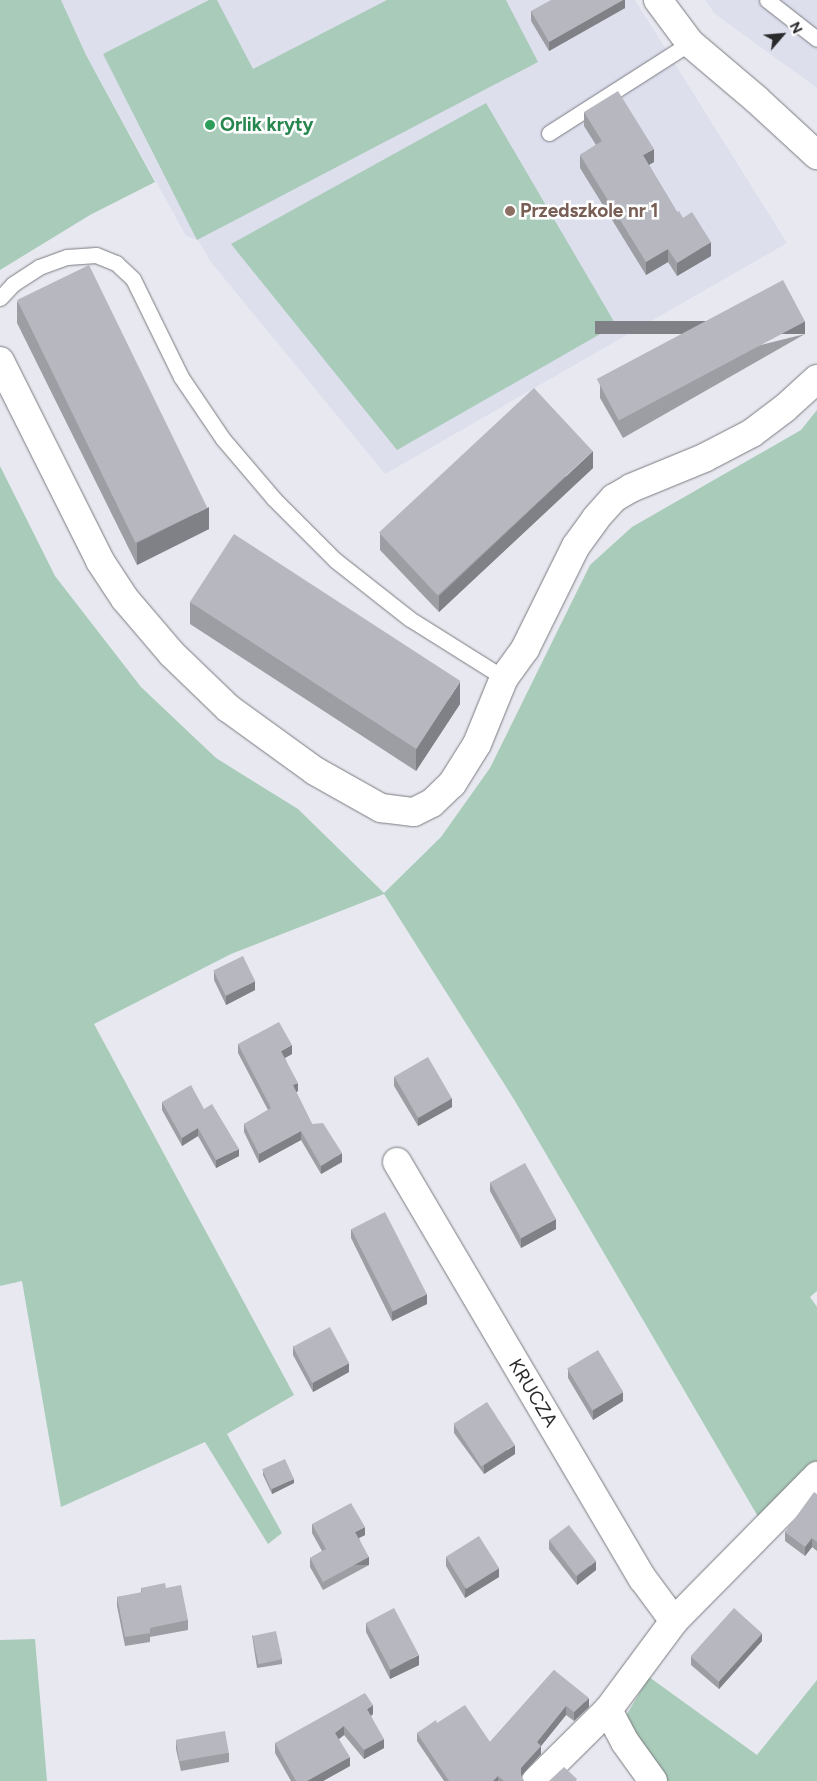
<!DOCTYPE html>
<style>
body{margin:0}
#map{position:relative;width:817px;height:1781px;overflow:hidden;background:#e8e9f0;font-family:Figtree,sans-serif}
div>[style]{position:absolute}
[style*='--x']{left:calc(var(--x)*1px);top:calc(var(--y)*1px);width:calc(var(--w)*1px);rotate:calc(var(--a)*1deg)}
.built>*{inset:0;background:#dddfed}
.green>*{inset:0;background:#a9cbb9}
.roads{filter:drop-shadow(0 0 1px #7a7b81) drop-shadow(0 0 1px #7a7b81)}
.service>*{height:15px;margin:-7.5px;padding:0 7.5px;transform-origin:7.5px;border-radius:7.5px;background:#fff}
.minor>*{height:28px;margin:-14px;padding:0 14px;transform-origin:14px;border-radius:14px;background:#fff}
.wall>*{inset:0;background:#9d9ea4}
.shaded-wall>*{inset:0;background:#808186;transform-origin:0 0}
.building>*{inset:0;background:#b7b8bf;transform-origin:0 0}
.dots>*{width:14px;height:14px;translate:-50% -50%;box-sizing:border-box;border:2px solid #fff;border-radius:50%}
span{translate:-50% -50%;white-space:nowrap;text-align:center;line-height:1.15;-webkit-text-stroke:5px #fff;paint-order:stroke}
.leisure-label{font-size:19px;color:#27864d;font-weight:700}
.left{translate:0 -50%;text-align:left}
.education-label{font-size:19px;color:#785e54;font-weight:700}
.street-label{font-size:19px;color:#2a2a2d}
.north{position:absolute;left:757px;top:10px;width:50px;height:50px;-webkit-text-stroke:4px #fff;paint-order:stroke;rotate:63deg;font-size:14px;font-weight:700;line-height:20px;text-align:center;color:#2a2a2d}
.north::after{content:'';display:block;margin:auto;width:18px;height:22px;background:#2a2a2d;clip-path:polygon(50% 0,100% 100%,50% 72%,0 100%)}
</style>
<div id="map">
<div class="built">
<div style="clip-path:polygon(61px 0,635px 0,787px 243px,385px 474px,210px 261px,198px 240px,186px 236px,86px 55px)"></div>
<div style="clip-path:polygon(705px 0,817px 0,817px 88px,715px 14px)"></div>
</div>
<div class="green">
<div style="clip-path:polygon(0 0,61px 0,86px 55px,155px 182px,90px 215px,0 270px)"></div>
<div style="clip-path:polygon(209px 0,217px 0,253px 69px,387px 0,506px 0,538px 62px,197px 240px,103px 54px)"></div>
<div style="clip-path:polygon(486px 103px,616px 325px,397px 450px,231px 244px)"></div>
<div style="clip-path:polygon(817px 410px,817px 1291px,810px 1297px,817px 1307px,817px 1466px,760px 1520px,515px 1101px,384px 894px,231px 954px,94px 1024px,294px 1395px,227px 1434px,282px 1533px,268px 1544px,205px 1442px,61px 1507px,22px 1281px,0 1286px,0 466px,55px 576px,141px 687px,216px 758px,298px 809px,384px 893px,441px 837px,490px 768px,590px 565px,632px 527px,801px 430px)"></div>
<div style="clip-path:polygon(35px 1639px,47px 1781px,0 1781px,0 1640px)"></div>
<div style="clip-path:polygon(649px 1677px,757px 1755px,817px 1680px,817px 1781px,661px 1781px,625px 1733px,627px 1714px)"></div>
</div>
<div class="roads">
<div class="service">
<div style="--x:767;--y:0;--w:63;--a:38"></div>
<div style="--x:549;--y:133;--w:167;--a:-32.6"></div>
<div style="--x:0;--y:298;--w:19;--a:-47"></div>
<div style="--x:13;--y:284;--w:31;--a:-33"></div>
<div style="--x:39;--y:267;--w:30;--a:-20"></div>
<div style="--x:67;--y:257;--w:29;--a:-4"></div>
<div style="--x:96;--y:255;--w:22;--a:22"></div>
<div style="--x:116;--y:263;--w:23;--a:43"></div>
<div style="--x:133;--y:279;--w:109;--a:63.9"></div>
<div style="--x:181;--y:377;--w:75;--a:55.9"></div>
<div style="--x:223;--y:439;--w:79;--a:49.6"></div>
<div style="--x:274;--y:499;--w:86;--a:45"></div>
<div style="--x:335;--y:560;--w:95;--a:38.2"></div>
<div style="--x:410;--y:619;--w:111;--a:32.1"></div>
</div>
<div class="minor">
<div style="--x:658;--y:0;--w:54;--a:53.3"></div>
<div style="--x:690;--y:43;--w:87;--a:40.3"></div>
<div style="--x:756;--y:99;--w:83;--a:42.6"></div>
<div style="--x:0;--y:361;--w:224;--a:63.4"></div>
<div style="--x:100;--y:561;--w:45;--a:56.7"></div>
<div style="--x:125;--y:599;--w:72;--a:49.5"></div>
<div style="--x:172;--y:654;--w:78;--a:44"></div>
<div style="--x:228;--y:708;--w:107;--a:35.9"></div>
<div style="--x:315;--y:771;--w:76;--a:29.3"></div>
<div style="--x:381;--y:808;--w:33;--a:7"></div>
<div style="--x:414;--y:812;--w:20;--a:-27"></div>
<div style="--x:432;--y:803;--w:28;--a:-44"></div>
<div style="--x:452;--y:784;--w:47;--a:-58"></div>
<div style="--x:477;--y:744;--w:71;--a:-67.8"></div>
<div style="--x:504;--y:678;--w:36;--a:-54"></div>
<div style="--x:525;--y:649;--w:115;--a:-63.7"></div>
<div style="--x:576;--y:546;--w:34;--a:-54"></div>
<div style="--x:596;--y:518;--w:27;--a:-48"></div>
<div style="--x:614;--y:498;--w:20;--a:-30"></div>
<div style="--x:631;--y:488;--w:79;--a:-22.3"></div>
<div style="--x:704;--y:458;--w:54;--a:-27.5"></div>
<div style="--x:752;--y:433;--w:41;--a:-37.1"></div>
<div style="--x:785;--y:408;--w:43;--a:-42.2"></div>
<div style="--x:397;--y:1162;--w:484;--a:59.5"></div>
<div style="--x:643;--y:1579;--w:52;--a:53.6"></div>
<div style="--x:608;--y:1710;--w:36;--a:62"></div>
<div style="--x:625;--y:1742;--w:48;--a:54.3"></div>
<div style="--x:536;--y:1781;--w:101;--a:-44.6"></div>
<div style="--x:608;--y:1710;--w:111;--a:-53.4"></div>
<div style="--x:674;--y:1621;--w:204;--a:-45.4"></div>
</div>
</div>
<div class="wall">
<div style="clip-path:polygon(625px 0,625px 8px,549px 51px,531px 21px,531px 11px)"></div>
<div style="clip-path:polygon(584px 112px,654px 162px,649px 165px,677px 212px,683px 218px,711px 256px,677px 276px,668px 262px,646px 275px,580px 168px,580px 155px,596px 145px,584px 126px)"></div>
<div style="clip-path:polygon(17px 301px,209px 529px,137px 565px,17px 323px)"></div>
<div style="clip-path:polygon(805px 334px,623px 438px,600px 398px,600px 385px)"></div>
<div style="clip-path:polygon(593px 468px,439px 612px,380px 550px,380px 533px)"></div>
<div style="clip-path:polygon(190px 602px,460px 704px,416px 771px,190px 624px)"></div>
<div style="clip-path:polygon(214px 971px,255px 990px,226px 1005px,214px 980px)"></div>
<div style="clip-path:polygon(238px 1044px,292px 1054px,285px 1058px,298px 1091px,296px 1092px,312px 1124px,342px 1162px,321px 1174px,301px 1140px,259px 1163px,244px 1132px,244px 1124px,268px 1110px,238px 1053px)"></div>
<div style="clip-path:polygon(394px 1077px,452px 1107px,418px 1126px,394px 1086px)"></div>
<div style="clip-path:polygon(162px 1102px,204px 1109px,239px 1156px,216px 1168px,198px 1136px,182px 1146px,162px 1110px)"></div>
<div style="clip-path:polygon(490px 1182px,556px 1229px,521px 1248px,490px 1191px)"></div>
<div style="clip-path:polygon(351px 1229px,427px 1304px,392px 1321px,351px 1238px)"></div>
<div style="clip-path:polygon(293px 1346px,349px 1372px,313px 1392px,293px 1355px)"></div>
<div style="clip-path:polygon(568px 1369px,623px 1401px,593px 1420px,568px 1378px)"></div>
<div style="clip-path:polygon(454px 1424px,515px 1454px,484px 1474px,454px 1433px)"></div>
<div style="clip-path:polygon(263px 1470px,294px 1483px,272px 1494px,263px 1475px)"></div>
<div style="clip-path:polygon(817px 1494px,817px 1551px,812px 1547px,805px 1556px,785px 1541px,785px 1532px)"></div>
<div style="clip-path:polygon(312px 1524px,365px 1535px,359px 1538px,369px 1565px,323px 1590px,310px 1567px,310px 1558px,322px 1551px,312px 1533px)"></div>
<div style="clip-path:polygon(549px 1540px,596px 1570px,577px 1585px,549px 1549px)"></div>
<div style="clip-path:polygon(446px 1557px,499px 1577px,465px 1598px,446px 1566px)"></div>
<div style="clip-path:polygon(141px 1588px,166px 1588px,188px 1620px,188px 1630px,150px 1637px,150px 1642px,125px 1646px,117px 1606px,117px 1597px,141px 1593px)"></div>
<div style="clip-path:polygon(366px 1623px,419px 1665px,390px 1679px,366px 1632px)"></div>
<div style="clip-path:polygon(252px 1635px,282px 1659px,282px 1664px,257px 1668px)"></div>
<div style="clip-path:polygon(762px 1641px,719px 1689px,691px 1665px,691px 1657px)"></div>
<div style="clip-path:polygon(554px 1670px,589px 1707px,574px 1721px,566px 1715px,541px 1746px,541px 1754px,521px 1776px,524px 1781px,444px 1781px,417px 1741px,417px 1733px,437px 1723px,490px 1742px)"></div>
<div style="clip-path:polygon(373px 1714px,371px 1716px,384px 1748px,364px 1759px,344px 1735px,339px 1739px,350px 1766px,323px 1781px,291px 1781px,275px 1753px,275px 1743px)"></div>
<div style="clip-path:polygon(176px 1740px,229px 1753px,229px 1762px,181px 1771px,176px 1749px)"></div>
</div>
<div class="shaded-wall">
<div style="clip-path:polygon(623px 0,625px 0,625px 8px,549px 51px,549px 42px)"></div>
<div style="clip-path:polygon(654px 149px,654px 162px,643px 168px,643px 155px)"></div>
<div style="clip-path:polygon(711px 242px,711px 256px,677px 276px,677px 263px)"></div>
<div style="clip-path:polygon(668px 249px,668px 262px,646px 275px,646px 262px)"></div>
<div style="left:805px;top:321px;width:13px;height:210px;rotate:90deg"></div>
<div style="clip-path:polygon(593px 451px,593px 468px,439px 612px,439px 596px)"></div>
<div style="clip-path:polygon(209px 507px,209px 529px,137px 565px,137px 543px)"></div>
<div style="clip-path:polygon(460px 682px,460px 704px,416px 771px,416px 749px)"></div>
<div style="clip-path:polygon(255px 981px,255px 990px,226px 1005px,226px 996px)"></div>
<div style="clip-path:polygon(292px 1045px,292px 1054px,281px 1060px,281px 1051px)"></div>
<div style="clip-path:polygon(298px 1083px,298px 1091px,293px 1094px,293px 1085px)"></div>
<div style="clip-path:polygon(452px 1098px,452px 1107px,418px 1126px,418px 1117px)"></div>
<div style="clip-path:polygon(198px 1128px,198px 1136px,182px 1146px,182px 1138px)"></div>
<div style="clip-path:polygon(301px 1131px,301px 1140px,259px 1163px,259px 1154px)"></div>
<div style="clip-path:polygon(239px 1149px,239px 1156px,216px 1168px,216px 1160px)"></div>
<div style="clip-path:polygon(342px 1153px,342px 1162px,321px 1174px,321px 1166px)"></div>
<div style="clip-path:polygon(556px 1219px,556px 1229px,521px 1248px,521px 1238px)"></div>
<div style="clip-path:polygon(427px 1294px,427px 1304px,392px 1321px,392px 1312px)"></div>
<div style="clip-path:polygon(349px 1363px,349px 1372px,313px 1392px,313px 1383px)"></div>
<div style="clip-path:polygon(623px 1392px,623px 1401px,593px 1420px,593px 1410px)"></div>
<div style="clip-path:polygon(515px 1445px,515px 1454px,484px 1474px,484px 1465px)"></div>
<div style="clip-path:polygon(294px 1479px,294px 1483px,272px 1494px,272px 1489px)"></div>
<div style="clip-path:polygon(365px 1527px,365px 1535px,355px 1540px,355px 1532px)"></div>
<div style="clip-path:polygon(812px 1538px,812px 1547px,805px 1556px,805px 1547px)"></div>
<div style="left:369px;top:1557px;width:8px;height:52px;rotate:90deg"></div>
<div style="clip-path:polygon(596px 1561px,596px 1570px,577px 1585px,577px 1576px)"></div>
<div style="clip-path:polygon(499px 1568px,499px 1577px,465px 1598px,465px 1588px)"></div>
<div style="clip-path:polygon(762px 1633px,762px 1641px,719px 1689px,719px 1681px)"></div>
<div style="clip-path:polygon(419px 1655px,419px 1665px,390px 1679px,390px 1670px)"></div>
<div style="clip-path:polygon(589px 1698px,589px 1707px,574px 1721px,574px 1712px)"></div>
<div style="clip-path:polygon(373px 1705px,373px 1714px,367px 1719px,367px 1709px)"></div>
<div style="clip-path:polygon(566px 1706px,566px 1715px,541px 1746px,541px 1754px,521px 1776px,521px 1768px,537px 1742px)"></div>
<div style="clip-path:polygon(344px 1726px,344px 1735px,335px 1742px,335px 1733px)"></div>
<div style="clip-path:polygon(384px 1739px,384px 1748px,364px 1759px,364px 1750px)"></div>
<div style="clip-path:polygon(350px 1757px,350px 1766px,323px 1781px,307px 1781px)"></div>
<div style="clip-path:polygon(498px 1776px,498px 1781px,493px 1781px)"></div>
</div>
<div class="building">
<div style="clip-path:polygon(551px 0,623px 0,549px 42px,531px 11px)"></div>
<div style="clip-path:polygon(618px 91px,654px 149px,643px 155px,677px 212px,679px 211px,683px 218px,692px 212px,711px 242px,677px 263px,668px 249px,646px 262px,580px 155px,602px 141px,584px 112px)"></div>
<div style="left:89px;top:265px;width:270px;height:80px;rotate:64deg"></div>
<div style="left:783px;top:280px;width:47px;height:211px;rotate:62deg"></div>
<div style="left:534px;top:388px;width:86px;height:212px;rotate:47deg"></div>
<div style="left:234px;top:534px;width:270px;height:81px;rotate:33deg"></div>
<div style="left:243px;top:956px;width:28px;height:33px;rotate:64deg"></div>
<div style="clip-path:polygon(279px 1022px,292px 1045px,281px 1051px,298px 1083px,293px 1085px,312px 1124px,323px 1123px,342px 1153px,321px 1166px,301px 1131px,303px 1130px,259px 1154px,244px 1124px,271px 1108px,238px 1044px)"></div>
<div style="left:428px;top:1057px;width:48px;height:39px;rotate:60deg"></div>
<div style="clip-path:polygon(191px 1085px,204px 1109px,212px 1104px,239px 1149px,216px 1160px,198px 1128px,182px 1138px,162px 1102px)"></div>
<div style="left:525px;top:1163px;width:64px;height:40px;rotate:61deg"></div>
<div style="left:385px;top:1212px;width:92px;height:38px;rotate:63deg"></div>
<div style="left:330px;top:1327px;width:41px;height:42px;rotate:62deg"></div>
<div style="left:598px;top:1350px;width:49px;height:36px;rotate:59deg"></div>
<div style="left:487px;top:1402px;width:51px;height:40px;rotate:57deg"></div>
<div style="left:285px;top:1459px;width:22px;height:25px;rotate:66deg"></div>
<div style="clip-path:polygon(814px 1492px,817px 1494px,817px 1542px,812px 1538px,805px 1547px,785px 1532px)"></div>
<div style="clip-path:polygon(351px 1503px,365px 1527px,355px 1532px,369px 1557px,323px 1582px,310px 1558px,326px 1549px,312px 1524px)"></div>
<div style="left:569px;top:1525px;width:45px;height:25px;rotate:53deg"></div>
<div style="left:479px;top:1536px;width:38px;height:39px;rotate:58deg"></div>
<div style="clip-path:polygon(165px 1583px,166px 1588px,181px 1585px,188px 1620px,150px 1628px,150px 1633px,125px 1637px,117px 1597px,142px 1592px,141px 1588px)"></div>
<div style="left:394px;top:1608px;width:53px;height:32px;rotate:62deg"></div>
<div style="left:734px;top:1608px;width:38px;height:65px;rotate:42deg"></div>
<div style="left:276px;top:1631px;width:29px;height:24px;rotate:78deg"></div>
<div style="clip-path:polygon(554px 1670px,589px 1698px,574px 1712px,566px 1706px,537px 1742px,541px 1746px,521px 1768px,521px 1776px,524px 1781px,504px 1781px,498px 1776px,493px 1781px,449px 1781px,417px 1733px,436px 1720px,437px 1723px,465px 1705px,490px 1742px)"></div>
<div style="clip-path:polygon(365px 1693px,373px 1705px,367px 1709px,384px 1739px,364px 1750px,344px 1726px,335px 1733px,350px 1757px,307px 1781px,296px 1781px,275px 1743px)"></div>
<div style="left:225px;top:1731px;width:22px;height:50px;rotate:80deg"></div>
<div style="clip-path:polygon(564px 1767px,577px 1779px,576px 1781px,549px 1781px)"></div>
</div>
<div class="dots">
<div style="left:210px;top:125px;background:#2e9e5b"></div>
<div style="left:510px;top:211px;background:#8d6e63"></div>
</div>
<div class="leisure-label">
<span class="left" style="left:220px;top:125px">Orlik kryty</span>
</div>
<div class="education-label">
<span class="left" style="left:520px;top:211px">Przedszkole nr 1</span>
</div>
<div class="street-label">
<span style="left:533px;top:1393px;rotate:59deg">KRUCZA</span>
</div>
<div class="north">N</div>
</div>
